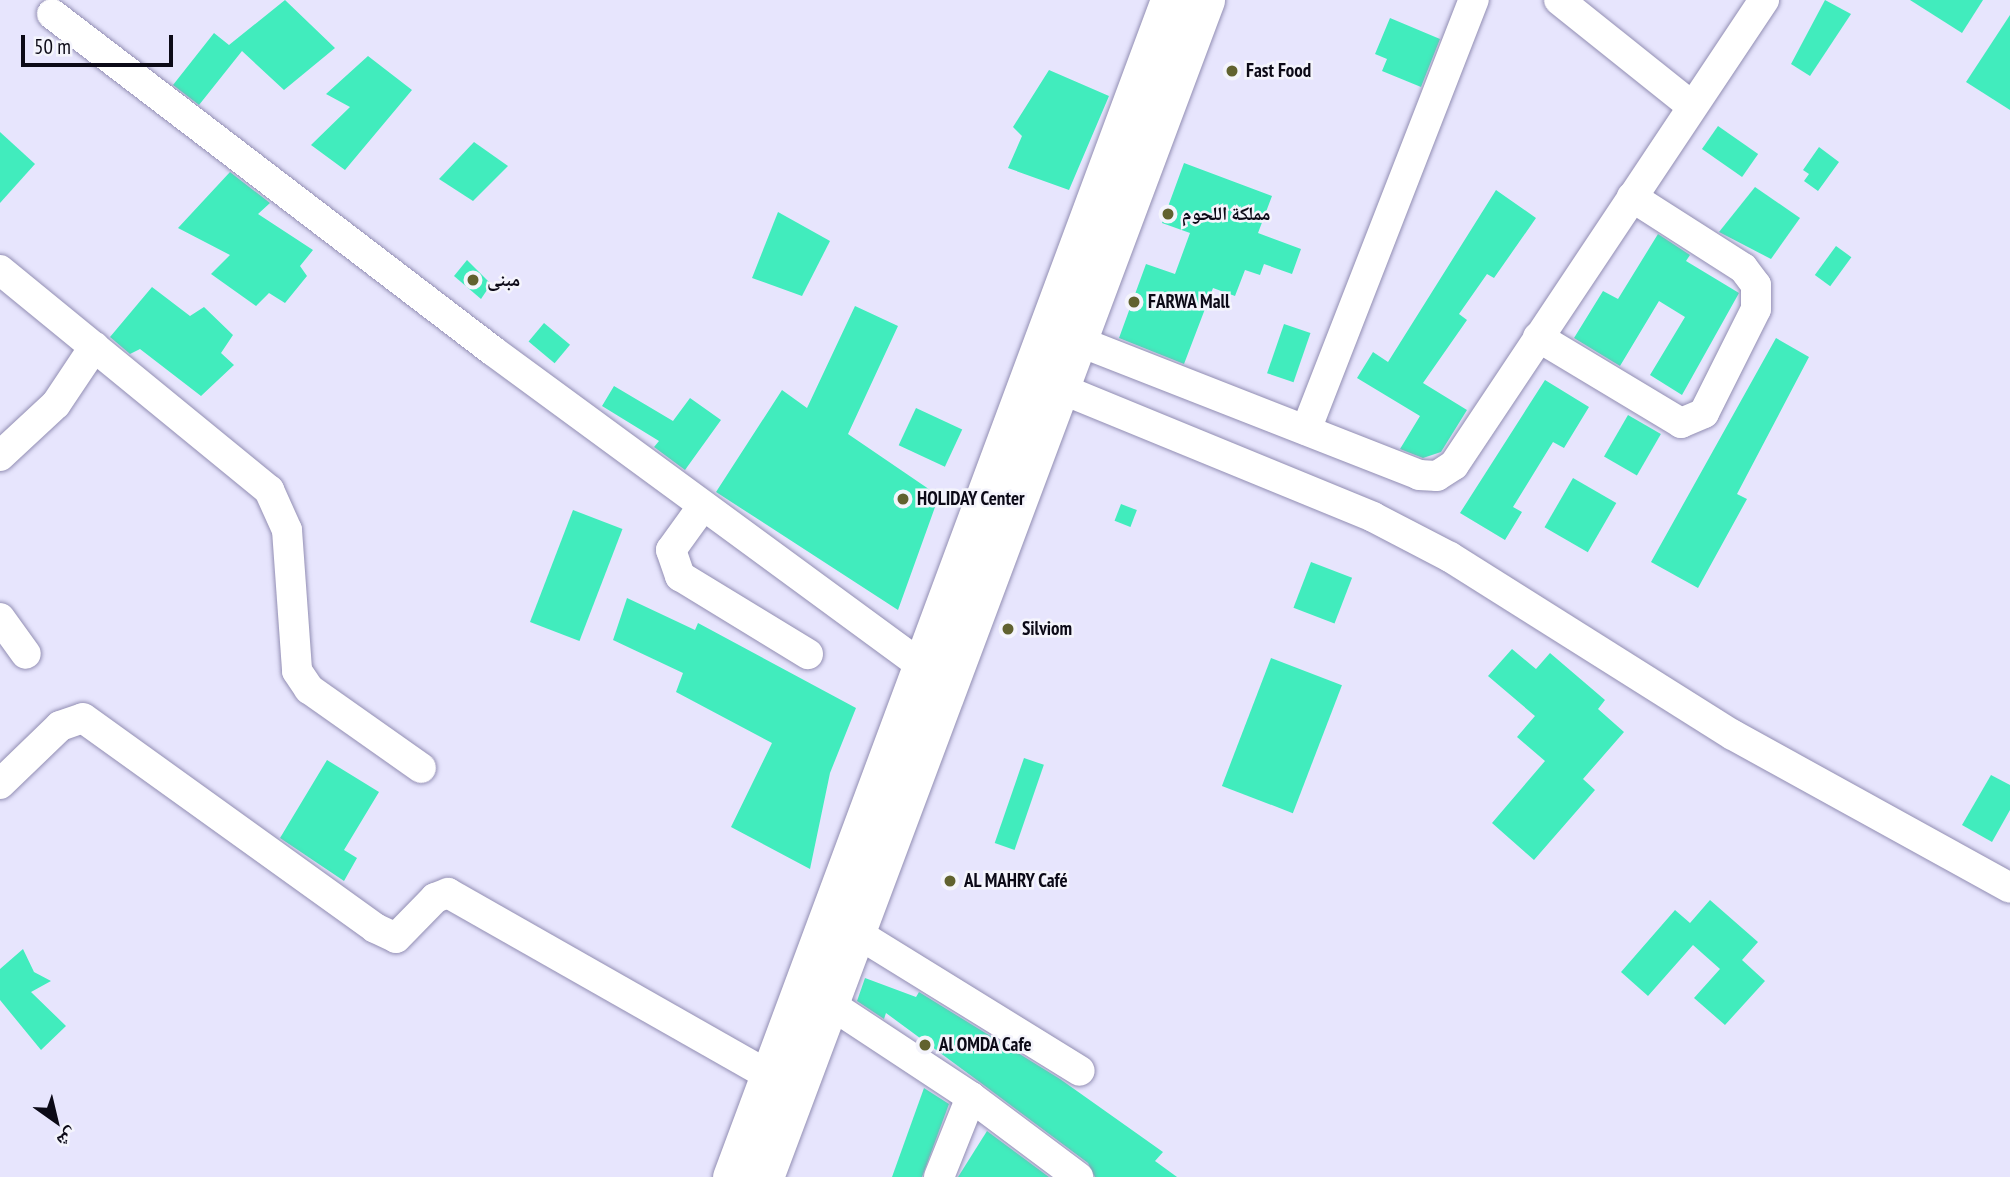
<!DOCTYPE html>
<meta charset="utf-8">
<style>
body{margin:0}
#map{position:relative;width:2010px;height:1177px;overflow:hidden;background:#e7e5fd;font-family:"PT Sans Narrow","Noto Naskh Arabic",sans-serif}
div>[style]{position:absolute}
[style*='--x']{left:calc(var(--x)*1px);top:calc(var(--y)*1px);width:calc(var(--w)*1px);rotate:calc(var(--a)*1deg)}
.building>*{inset:0;background:#41ecbd;transform-origin:0 0}
.roads{filter:drop-shadow(0 0 2px #928eb3) drop-shadow(0 0 2px #928eb3)}
.minor>*{height:30px;margin:-15px;padding:0 15px;transform-origin:15px;border-radius:15px;background:#fff}
.major>*{height:37px;margin:-18.5px;padding:0 18.5px;transform-origin:18.5px;border-radius:18.5px;background:#fff}
.dots>*{width:19px;height:19px;translate:-50% -50%;box-sizing:border-box;border:4px solid #f4f4fc;border-radius:50%}
span{translate:-50% -50%;white-space:nowrap;text-align:center;line-height:1.15;-webkit-text-stroke:5px #f4f4fc;paint-order:stroke}
.poi-label{font-size:19px;color:#0c0a17;font-weight:700}
.left{translate:0 -50%;text-align:left}
.north{position:absolute;left:21px;top:1086px;width:70px;height:70px;-webkit-text-stroke:5px #f4f4fc;paint-order:stroke;rotate:146deg;font-size:19px;font-weight:700;line-height:28px;text-align:center;color:#0c0a17}
.north::after{content:'';display:block;margin:auto;width:24px;height:32px;background:#0c0a17;clip-path:polygon(50% 0,100% 100%,50% 72%,0 100%)}
.scale{position:absolute;left:21px;top:35px;width:152px;height:32px;box-sizing:border-box;border:4px solid #0c0a17;border-top:0;padding-left:9px;font-size:21px;line-height:24px;white-space:nowrap;color:#0c0a17;-webkit-text-stroke:5px #f4f4fc;paint-order:stroke}
</style>
<div id="map">
<div class="building">
<div style="clip-path:polygon(285px 0,335px 48px,284px 90px,242px 51px,199px 105px,173px 85px,214px 33px,229px 45px)"></div>
<div style="clip-path:polygon(1825px 0,1851px 14px,1810px 76px,1791px 64px)"></div>
<div style="clip-path:polygon(1910px 0,1983px 0,1962px 33px)"></div>
<div style="clip-path:polygon(2010px 15px,2010px 110px,1966px 82px)"></div>
<div style="clip-path:polygon(1390px 18px,1440px 39px,1421px 87px,1382px 71px,1387px 59px,1375px 54px)"></div>
<div style="clip-path:polygon(368px 56px,412px 90px,345px 170px,311px 145px,350px 107px,326px 94px)"></div>
<div style="clip-path:polygon(1049px 70px,1109px 96px,1069px 190px,1008px 168px,1022px 136px,1013px 127px)"></div>
<div style="left:1718px;top:126px;width:49px;height:28px;rotate:35deg"></div>
<div style="clip-path:polygon(0 132px,35px 164px,0 203px)"></div>
<div style="clip-path:polygon(474px 142px,508px 166px,473px 201px,439px 179px)"></div>
<div style="clip-path:polygon(1819px 147px,1839px 162px,1818px 191px,1804px 181px,1809px 174px,1803px 170px)"></div>
<div style="clip-path:polygon(1184px 163px,1272px 196px,1258px 233px,1301px 249px,1292px 274px,1264px 264px,1260px 275px,1245px 270px,1235px 296px,1213px 288px,1184px 364px,1119px 338px,1146px 264px,1175px 274px,1190px 233px,1162px 223px)"></div>
<div style="clip-path:polygon(230px 172px,270px 203px,258px 214px,313px 250px,300px 266px,307px 276px,285px 303px,269px 293px,256px 306px,211px 274px,230px 255px,178px 228px)"></div>
<div style="clip-path:polygon(1755px 187px,1800px 218px,1771px 259px,1719px 232px)"></div>
<div style="clip-path:polygon(1496px 190px,1536px 218px,1494px 278px,1487px 274px,1459px 314px,1467px 320px,1423px 383px,1467px 410px,1441px 452px,1423px 458px,1400px 449px,1420px 416px,1357px 378px,1373px 352px,1388px 362px)"></div>
<div style="clip-path:polygon(778px 212px,830px 241px,802px 296px,752px 278px)"></div>
<div style="clip-path:polygon(1658px 234px,1690px 255px,1686px 261px,1739px 293px,1682px 395px,1650px 375px,1685px 317px,1659px 301px,1620px 366px,1574px 338px,1603px 291px,1618px 299px)"></div>
<div style="left:1836px;top:246px;width:19px;height:36px;rotate:36deg"></div>
<div style="clip-path:polygon(467px 260px,491px 284px,481px 299px,454px 276px)"></div>
<div style="clip-path:polygon(152px 287px,190px 316px,204px 307px,233px 335px,221px 353px,234px 365px,201px 396px,140px 349px,130px 354px,110px 337px)"></div>
<div style="clip-path:polygon(855px 306px,898px 326px,848px 434px,939px 496px,898px 610px,716px 492px,782px 390px,807px 408px)"></div>
<div style="left:544px;top:323px;width:34px;height:24px;rotate:40deg"></div>
<div style="left:1284px;top:324px;width:28px;height:52px;rotate:19deg"></div>
<div style="clip-path:polygon(1776px 338px,1809px 357px,1737px 494px,1747px 499px,1698px 588px,1651px 562px)"></div>
<div style="clip-path:polygon(1545px 380px,1589px 407px,1564px 448px,1553px 442px,1513px 507px,1522px 512px,1505px 540px,1460px 513px)"></div>
<div style="clip-path:polygon(614px 386px,673px 421px,690px 398px,721px 420px,685px 470px,654px 447px,659px 441px,602px 406px)"></div>
<div style="left:916px;top:408px;width:51px;height:41px;rotate:25deg"></div>
<div style="left:1628px;top:415px;width:38px;height:48px;rotate:30deg"></div>
<div style="left:1573px;top:478px;width:50px;height:57px;rotate:30deg"></div>
<div style="left:1121px;top:504px;width:17px;height:18px;rotate:21deg"></div>
<div style="left:573px;top:510px;width:53px;height:120px;rotate:21deg"></div>
<div style="left:1311px;top:562px;width:44px;height:49px;rotate:21deg"></div>
<div style="clip-path:polygon(627px 598px,695px 630px,698px 623px,856px 708px,830px 773px,810px 869px,731px 827px,772px 743px,676px 692px,683px 673px,613px 640px)"></div>
<div style="clip-path:polygon(1512px 649px,1536px 669px,1550px 653px,1605px 700px,1598px 709px,1624px 732px,1583px 779px,1595px 790px,1534px 860px,1492px 823px,1545px 761px,1517px 737px,1535px 716px,1488px 676px)"></div>
<div style="left:1271px;top:658px;width:76px;height:137px;rotate:21deg"></div>
<div style="left:1024px;top:758px;width:21px;height:90px;rotate:19deg"></div>
<div style="clip-path:polygon(327px 760px,379px 792px,344px 850px,357px 858px,344px 881px,280px 838px)"></div>
<div style="clip-path:polygon(1991px 775px,2010px 785px,2010px 810px,1992px 842px,1962px 825px)"></div>
<div style="clip-path:polygon(1710px 900px,1758px 942px,1742px 960px,1765px 981px,1725px 1025px,1694px 998px,1720px 969px,1693px 945px,1648px 996px,1621px 972px,1675px 910px,1690px 923px)"></div>
<div style="clip-path:polygon(23px 949px,34px 972px,51px 981px,31px 992px,66px 1026px,41px 1050px,0 1000px,0 969px)"></div>
<div style="clip-path:polygon(865px 978px,916px 997px,919px 992px,1060px 1079px,1163px 1152px,1155px 1161px,1177px 1177px,1095px 1177px,1088px 1163px,981px 1083px,886px 1013px,884px 1019px,857px 1001px)"></div>
<div style="clip-path:polygon(924px 1088px,949px 1104px,922px 1177px,892px 1177px)"></div>
<div style="clip-path:polygon(987px 1131px,1049px 1177px,958px 1177px)"></div>
</div>
<div class="roads">
<div class="minor">
<div style="--x:1559;--y:0;--w:170;--a:38.6"></div>
<div style="--x:52;--y:14;--w:555;--a:37.39"></div>
<div style="--x:493;--y:351;--w:531;--a:36.27"></div>
<div style="--x:0;--y:270;--w:348;--a:39.3"></div>
<div style="--x:269;--y:490;--w:44;--a:65.8"></div>
<div style="--x:287;--y:530;--w:141;--a:85.9"></div>
<div style="--x:297;--y:671;--w:22;--a:56"></div>
<div style="--x:309;--y:689;--w:137;--a:35.2"></div>
<div style="--x:1060;--y:334;--w:386;--a:21.4"></div>
<div style="--x:1419;--y:475;--w:18;--a:3"></div>
<div style="--x:1437;--y:476;--w:20;--a:-33"></div>
<div style="--x:1454;--y:465;--w:559;--a:-56.31"></div>
<div style="--x:1538;--y:337;--w:167;--a:31"></div>
<div style="--x:1681;--y:423;--w:25;--a:-23"></div>
<div style="--x:1704;--y:413;--w:116;--a:-63.4"></div>
<div style="--x:1756;--y:309;--w:24;--a:-90"></div>
<div style="--x:1756;--y:285;--w:21;--a:-127"></div>
<div style="--x:1743;--y:268;--w:132;--a:-147.4"></div>
<div style="--x:1042;--y:381;--w:358;--a:22.3"></div>
<div style="--x:1373;--y:517;--w:87;--a:27.5"></div>
<div style="--x:1450;--y:557;--w:334;--a:32.2"></div>
<div style="--x:1733;--y:735;--w:316;--a:28.9"></div>
<div style="--x:1306;--y:430;--w:462;--a:-68.7"></div>
<div style="--x:0;--y:456;--w:76;--a:-42.9"></div>
<div style="--x:56;--y:404;--w:69;--a:-56.3"></div>
<div style="--x:702;--y:507;--w:53;--a:125.8"></div>
<div style="--x:671;--y:550;--w:28;--a:71"></div>
<div style="--x:680;--y:576;--w:150;--a:31.4"></div>
<div style="--x:0;--y:618;--w:44;--a:54.2"></div>
<div style="--x:0;--y:784;--w:83;--a:-44"></div>
<div style="--x:60;--y:726;--w:24;--a:-19"></div>
<div style="--x:83;--y:718;--w:360;--a:35.7"></div>
<div style="--x:375;--y:928;--w:23;--a:25"></div>
<div style="--x:396;--y:938;--w:56;--a:-45.7"></div>
<div style="--x:435;--y:898;--w:14;--a:-21"></div>
<div style="--x:448;--y:893;--w:368;--a:29.6"></div>
<div style="--x:855;--y:932;--w:264;--a:31.7"></div>
<div style="--x:830;--y:1004;--w:169;--a:33.4"></div>
<div style="--x:971;--y:1097;--w:86;--a:111.8"></div>
<div style="--x:971;--y:1097;--w:134;--a:36.8"></div>
</div>
<div class="major">
<div style="--x:731;--y:1177;--w:1256;--a:-69.59"></div>
<div style="--x:765;--y:1177;--w:1257;--a:-69.46"></div>
</div>
</div>
<div class="dots">
<div style="left:1232px;top:71px;background:#61622f"></div>
<div style="left:1168px;top:214px;background:#61622f"></div>
<div style="left:473px;top:280px;background:#61622f"></div>
<div style="left:1134px;top:302px;background:#61622f"></div>
<div style="left:903px;top:499px;background:#61622f"></div>
<div style="left:1008px;top:629px;background:#61622f"></div>
<div style="left:950px;top:881px;background:#61622f"></div>
<div style="left:925px;top:1045px;background:#61622f"></div>
</div>
<div class="poi-label">
<span class="left" style="left:1246px;top:71px">Fast Food</span>
<span class="left" style="left:1182px;top:214px">مملكة اللحوم</span>
<span class="left" style="left:487px;top:280px">مبنى</span>
<span class="left" style="left:1148px;top:302px">FARWA Mall</span>
<span class="left" style="left:917px;top:499px">HOLIDAY Center</span>
<span class="left" style="left:1022px;top:629px">Silviom</span>
<span class="left" style="left:964px;top:881px">AL MAHRY Café</span>
<span class="left" style="left:939px;top:1045px">Al OMDA Cafe</span>
</div>
<div class="north">ش</div>
<div class="scale">50 m</div>
</div>
